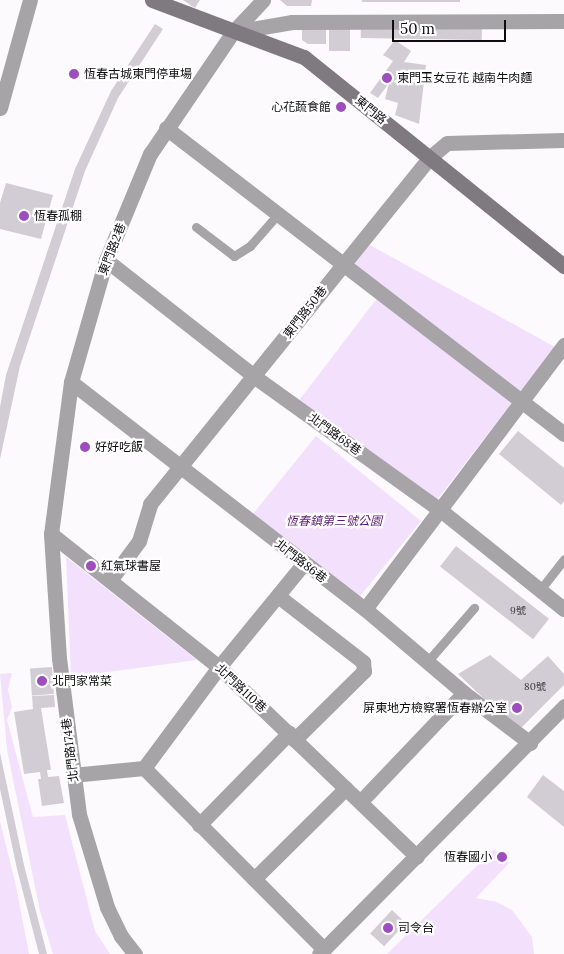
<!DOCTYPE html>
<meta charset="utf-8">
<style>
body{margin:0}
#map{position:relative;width:564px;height:954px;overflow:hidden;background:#fdfafe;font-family:Lora,"Noto Sans TC",serif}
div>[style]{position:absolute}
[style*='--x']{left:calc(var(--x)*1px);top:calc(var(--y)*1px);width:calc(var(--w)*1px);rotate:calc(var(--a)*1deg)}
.green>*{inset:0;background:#f3e0fd;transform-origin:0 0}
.building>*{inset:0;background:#d2ccd5;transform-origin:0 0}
.service>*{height:9px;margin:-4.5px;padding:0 4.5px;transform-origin:4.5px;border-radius:4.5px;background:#a7a4a8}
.minor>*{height:15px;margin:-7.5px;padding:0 7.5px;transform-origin:7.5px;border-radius:7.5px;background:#a7a4a8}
.secondary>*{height:15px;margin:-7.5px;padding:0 7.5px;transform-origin:7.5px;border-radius:7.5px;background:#7e7a80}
.dots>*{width:14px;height:14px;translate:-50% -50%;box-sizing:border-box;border:2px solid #fff;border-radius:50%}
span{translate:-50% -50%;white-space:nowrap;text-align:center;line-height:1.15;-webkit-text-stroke:4.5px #fff;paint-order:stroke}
.number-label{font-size:10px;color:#3e3b40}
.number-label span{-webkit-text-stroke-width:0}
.poi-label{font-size:12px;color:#0d0b0e}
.left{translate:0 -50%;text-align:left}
.right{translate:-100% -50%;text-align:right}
.street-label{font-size:12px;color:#0d0b0e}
.park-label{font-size:12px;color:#5d1c74;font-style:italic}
.scale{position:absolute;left:392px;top:20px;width:114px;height:22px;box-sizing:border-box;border:2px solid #0d0b0e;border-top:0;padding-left:6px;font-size:15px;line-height:18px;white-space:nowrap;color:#0d0b0e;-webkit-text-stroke:4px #fff;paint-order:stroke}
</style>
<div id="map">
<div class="green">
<div style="clip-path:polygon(368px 244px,555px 347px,429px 510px,297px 403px,378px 297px,350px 271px)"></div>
<div style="left:316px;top:436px;width:135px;height:111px;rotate:39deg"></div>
<div style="clip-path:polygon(66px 557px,197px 660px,71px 677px)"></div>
<div style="clip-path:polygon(12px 673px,8px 690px,12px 707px,7px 720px,33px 817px,65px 815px,95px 931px,110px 954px,53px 954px,40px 911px,7px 750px,0 674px)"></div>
<div style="clip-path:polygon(0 821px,16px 886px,29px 954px,0 954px)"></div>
<div style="clip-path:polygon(494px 849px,509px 863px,476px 898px,497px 902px,512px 910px,532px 937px,534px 954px,387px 954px)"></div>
</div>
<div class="building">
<div style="clip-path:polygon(183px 0,200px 0,195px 8px)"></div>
<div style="clip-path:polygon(280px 0,312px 0,311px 6px,287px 6px)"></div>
<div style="left:362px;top:0;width:98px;height:2px"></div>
<div style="left:361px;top:22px;width:121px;height:16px;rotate:1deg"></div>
<div style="clip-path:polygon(155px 24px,163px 29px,118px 98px,85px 171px,20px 366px,0 459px,0 407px,6px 375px,75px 169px,111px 91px)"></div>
<div style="left:329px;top:25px;width:21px;height:26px"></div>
<div style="clip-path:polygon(302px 26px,326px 26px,326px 44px,308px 44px,302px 40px)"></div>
<div style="clip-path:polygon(395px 40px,411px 51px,404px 62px,426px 65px,419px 124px,395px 115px,398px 103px,385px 99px,389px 83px,378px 98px,370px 93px,393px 61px,383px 55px)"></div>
<div style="clip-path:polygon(6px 183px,53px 195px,41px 239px,0 229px,0 203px)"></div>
<div style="clip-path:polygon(518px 431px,564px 468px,564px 501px,561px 505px,499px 454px)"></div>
<div style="left:456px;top:546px;width:118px;height:26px;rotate:38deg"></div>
<div style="clip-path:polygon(490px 655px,521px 680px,548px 656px,564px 674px,564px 685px,518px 731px,458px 674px)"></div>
<div style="left:52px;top:667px;width:27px;height:22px;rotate:86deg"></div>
<div style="clip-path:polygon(54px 695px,55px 707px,41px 708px,51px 770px,47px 770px,48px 777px,59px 776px,64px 803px,42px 806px,38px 779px,41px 779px,40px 772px,24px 774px,14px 712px,33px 709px,32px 696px)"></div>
<div style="clip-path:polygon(0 753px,24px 865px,47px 954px,39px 954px,17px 869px,0 789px)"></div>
<div style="clip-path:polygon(543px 775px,564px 791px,564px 827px,527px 797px)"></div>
<div style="left:392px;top:910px;width:19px;height:32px;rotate:43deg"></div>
</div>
<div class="service">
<div style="--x:196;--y:227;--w:48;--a:37.3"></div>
<div style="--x:234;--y:256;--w:19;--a:-32"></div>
<div style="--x:250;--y:246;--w:43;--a:-48.8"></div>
<div style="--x:540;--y:590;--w:39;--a:-52"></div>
<div style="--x:427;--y:662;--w:72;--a:-49"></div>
</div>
<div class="minor">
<div style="--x:233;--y:32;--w:60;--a:-9.6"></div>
<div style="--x:292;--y:22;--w:272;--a:-0.2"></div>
<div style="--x:0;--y:108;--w:112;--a:-74.5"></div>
<div style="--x:166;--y:128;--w:502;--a:37.55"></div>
<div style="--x:106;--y:260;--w:189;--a:38.1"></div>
<div style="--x:255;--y:377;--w:226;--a:35.7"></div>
<div style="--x:439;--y:509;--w:160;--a:38.7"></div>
<div style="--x:71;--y:382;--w:371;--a:37.7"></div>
<div style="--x:365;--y:609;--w:130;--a:40.3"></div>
<div style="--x:464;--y:693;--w:83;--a:37.1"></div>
<div style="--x:51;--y:534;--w:214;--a:38.4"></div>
<div style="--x:219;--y:667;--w:274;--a:43.8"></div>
<div style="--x:111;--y:579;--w:47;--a:-53.6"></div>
<div style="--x:139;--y:541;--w:39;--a:-73"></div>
<div style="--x:150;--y:504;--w:444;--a:-51.1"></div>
<div style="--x:429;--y:158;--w:23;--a:-40"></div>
<div style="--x:447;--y:143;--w:117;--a:-1.5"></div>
<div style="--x:278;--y:596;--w:108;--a:37.8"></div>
<div style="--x:363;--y:662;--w:9;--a:84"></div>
<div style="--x:364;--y:671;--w:98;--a:135.4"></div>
<div style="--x:365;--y:609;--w:331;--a:-53"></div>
<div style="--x:144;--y:768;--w:255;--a:45.2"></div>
<div style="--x:72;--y:775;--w:72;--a:-5.6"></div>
<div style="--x:144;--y:768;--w:126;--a:-53.4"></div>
<div style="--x:219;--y:667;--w:134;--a:-50.7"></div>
<div style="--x:361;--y:801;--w:149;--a:-46.4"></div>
<div style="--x:199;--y:825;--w:129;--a:-45.6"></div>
<div style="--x:254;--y:879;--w:129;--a:-44.7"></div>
<div style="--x:135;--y:954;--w:23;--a:-128"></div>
<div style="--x:121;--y:936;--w:32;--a:-116"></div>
<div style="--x:107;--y:907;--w:97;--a:-106.8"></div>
<div style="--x:79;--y:814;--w:157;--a:-97.3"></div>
<div style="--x:59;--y:658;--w:124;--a:-93.7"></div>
<div style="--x:51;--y:534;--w:153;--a:-82.5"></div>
<div style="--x:71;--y:382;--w:127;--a:-74"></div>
<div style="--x:106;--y:260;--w:115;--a:-67.5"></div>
<div style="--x:150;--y:154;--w:148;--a:-55.8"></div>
<div style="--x:233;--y:32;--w:44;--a:-46.8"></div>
<div style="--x:319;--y:954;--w:349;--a:-45.3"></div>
</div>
<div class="secondary">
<div style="--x:152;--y:0;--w:162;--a:20.6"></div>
<div style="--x:304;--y:57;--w:334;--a:38.8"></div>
</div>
<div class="dots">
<div style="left:74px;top:74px;background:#9d4dbd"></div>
<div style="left:387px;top:78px;background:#9d4dbd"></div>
<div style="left:341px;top:107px;background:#9d4dbd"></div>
<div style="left:24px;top:216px;background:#9d4dbd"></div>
<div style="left:85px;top:447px;background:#9d4dbd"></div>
<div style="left:91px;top:566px;background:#9d4dbd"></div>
<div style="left:42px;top:681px;background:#9d4dbd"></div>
<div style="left:517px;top:708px;background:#9d4dbd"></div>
<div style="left:502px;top:857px;background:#9d4dbd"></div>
<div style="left:388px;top:928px;background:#9d4dbd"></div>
</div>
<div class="number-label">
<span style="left:518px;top:611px">9號</span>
<span style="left:535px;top:687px">80號</span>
</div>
<div class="poi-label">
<span class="left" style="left:84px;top:74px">恆春古城東門停車場</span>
<span class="left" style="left:397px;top:78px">東門玉女豆花 越南牛肉麵</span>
<span class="right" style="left:331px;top:107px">心花蔬食館</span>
<span class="left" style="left:34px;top:216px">恆春孤棚</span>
<span class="left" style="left:95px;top:447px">好好吃飯</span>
<span class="left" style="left:101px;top:566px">紅氣球書屋</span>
<span class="left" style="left:52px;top:681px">北門家常菜</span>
<span class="right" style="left:507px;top:708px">屏東地方檢察署恆春辦公室</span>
<span class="right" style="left:492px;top:857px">恆春國小</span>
<span class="left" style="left:398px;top:928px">司令台</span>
</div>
<div class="street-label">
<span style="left:371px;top:110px;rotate:39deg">東門路</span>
<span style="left:112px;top:249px;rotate:-69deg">東門路2巷</span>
<span style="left:305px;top:312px;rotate:-52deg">東門路50巷</span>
<span style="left:335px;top:434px;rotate:36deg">北門路68巷</span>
<span style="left:301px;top:561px;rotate:38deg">北門路86巷</span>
<span style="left:241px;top:688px;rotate:43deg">北門路110巷</span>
<span style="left:70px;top:750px;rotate:-97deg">北門路174巷</span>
</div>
<div class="park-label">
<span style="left:334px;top:521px">恆春鎮第三號公園</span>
</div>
<div class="scale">50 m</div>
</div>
